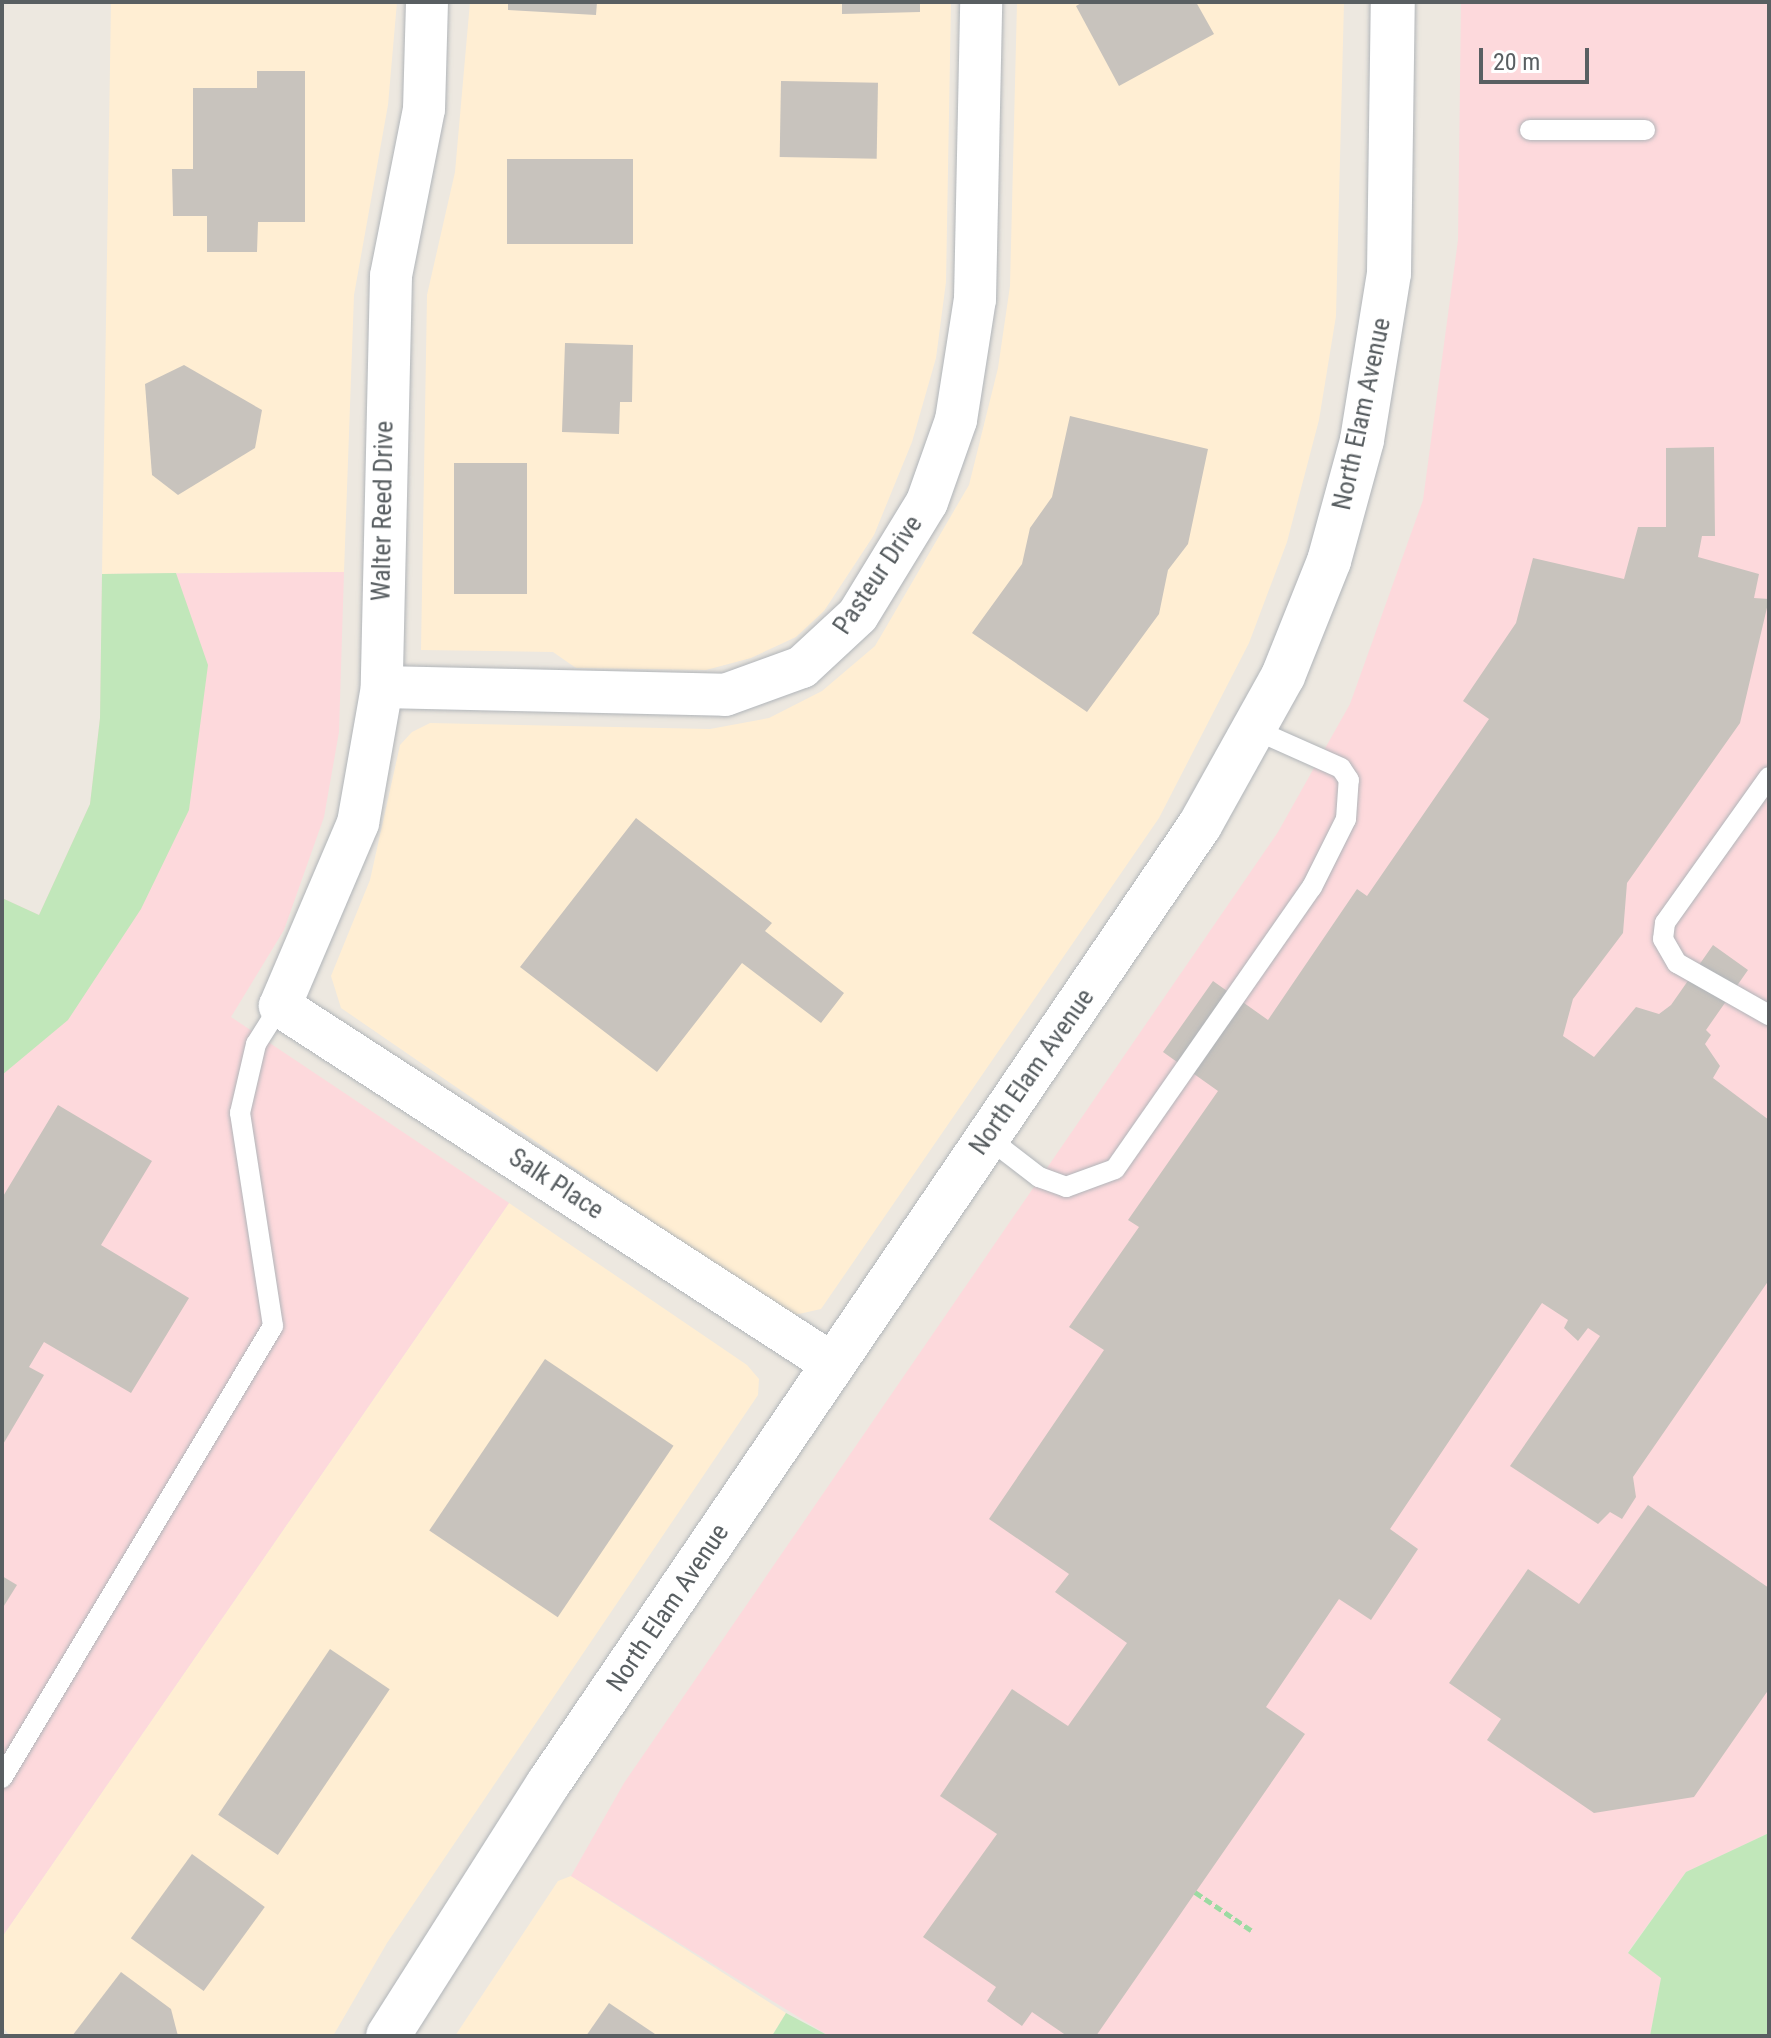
<!DOCTYPE html>
<style>
body{margin:0}
#map{position:relative;width:1771px;height:2038px;overflow:hidden;background:#ede8e0;font-family:"Roboto Condensed",sans-serif}
div>[style]{position:absolute}
[style*='--x']{left:calc(var(--x)*1px);top:calc(var(--y)*1px);width:calc(var(--w)*1px);rotate:calc(var(--a)*1deg)}
.commercial>*{inset:0;background:#ffeed3}
.medical>*{inset:0;background:#fdd9dc}
.green>*{inset:0;background:#c1e7ba}
.building>*{inset:0;background:#c8c3bd;transform-origin:0 0}
.path>*{height:5px;margin-top:-2.5px;transform-origin:0;background:repeating-linear-gradient(90deg,#9cdaa2 0 8px,transparent 0 12px)}
.roads{filter:drop-shadow(0 0 2px #b1b5b9) drop-shadow(0 0 2px #b1b5b9)}
.lane>*{height:20px;margin:-10px;padding:0 10px;transform-origin:10px;border-radius:10px;background:#fff}
.street>*{height:42px;margin:-21px;padding:0 21px;transform-origin:21px;border-radius:21px;background:#fff}
.secondary>*{height:44px;margin:-22px;padding:0 22px;transform-origin:22px;border-radius:22px;background:#fff}
span{translate:-50% -50%;white-space:nowrap;text-align:center;line-height:1.15;-webkit-text-stroke:6px #fff;paint-order:stroke}
.street-label{font-size:26px;color:#595f62}
.frame{position:absolute;inset:0;border:4px solid #595f62;pointer-events:none}
.scale{position:absolute;left:1479px;top:48px;width:110px;height:36px;box-sizing:border-box;border:4px solid #595f62;border-top:0;padding-left:10px;font-size:24px;line-height:28px;white-space:nowrap;color:#595f62;-webkit-text-stroke:6px #fff;paint-order:stroke}
</style>
<div id="map">
<div class="commercial">
<div style="clip-path:polygon(111px 2px,397px 2px,388px 105px,354px 295px,344px 572px,102px 574px)"></div>
<div style="clip-path:polygon(470px 2px,951px 2px,946px 282px,936px 358px,912px 442px,874px 535px,824px 611px,796px 637px,751px 658px,706px 670px,576px 668px,553px 652px,421px 650px,427px 295px,455px 172px)"></div>
<div style="clip-path:polygon(1017px 2px,1344px 2px,1336px 316px,1319px 420px,1287px 542px,1249px 643px,1159px 818px,821px 1309px,790px 1316px,341px 1008px,331px 976px,370px 880px,400px 745px,412px 732px,430px 723px,710px 729px,769px 718px,822px 691px,875px 646px,969px 485px,998px 368px,1010px 286px)"></div>
<div style="clip-path:polygon(509px 1203px,747px 1365px,759px 1379px,758px 1395px,387px 1943px,333px 2036px,10px 2036px,2px 2026px,2px 1937px)"></div>
<div style="clip-path:polygon(571px 1876px,786px 2013px,772px 2036px,455px 2036px,558px 1881px)"></div>
</div>
<div class="medical">
<div style="clip-path:polygon(1461px 2px,1769px 2px,1769px 1833px,1686px 1872px,1628px 1952px,1661px 1978px,1650px 2036px,829px 2036px,571px 1876px,624px 1783px,1278px 832px,1350px 704px,1423px 500px,1458px 240px)"></div>
<div style="clip-path:polygon(344px 572px,339px 732px,324px 817px,284px 930px,231px 1017px,509px 1203px,2px 1937px,2px 898px,39px 915px,90px 804px,100px 718px,102px 574px)"></div>
</div>
<div class="green">
<div style="clip-path:polygon(176px 573px,208px 665px,189px 810px,141px 909px,68px 1020px,2px 1075px,2px 898px,39px 915px,90px 804px,100px 718px,102px 574px)"></div>
<div style="clip-path:polygon(1769px 1833px,1769px 2036px,1650px 2036px,1661px 1978px,1628px 1953px,1686px 1872px)"></div>
<div style="clip-path:polygon(786px 2013px,829px 2036px,772px 2036px)"></div>
</div>
<div class="building">
<div style="clip-path:polygon(508px 2px,597px 2px,596px 15px,508px 10px)"></div>
<div style="clip-path:polygon(842px 2px,920px 2px,920px 12px,842px 14px)"></div>
<div style="clip-path:polygon(1083px 2px,1196px 2px,1214px 34px,1119px 86px,1076px 6px)"></div>
<div style="clip-path:polygon(257px 71px,305px 71px,305px 222px,258px 222px,257px 252px,207px 252px,207px 216px,173px 216px,172px 169px,193px 169px,193px 88px,257px 88px)"></div>
<div style="left:781px;top:81px;width:97px;height:76px;rotate:1deg"></div>
<div style="left:507px;top:159px;width:126px;height:85px"></div>
<div style="clip-path:polygon(565px 343px,633px 345px,632px 402px,620px 402px,619px 434px,562px 432px)"></div>
<div style="clip-path:polygon(184px 365px,262px 410px,255px 448px,178px 495px,152px 475px,145px 384px)"></div>
<div style="clip-path:polygon(1070px 416px,1208px 449px,1188px 544px,1168px 570px,1159px 614px,1087px 712px,972px 633px,1022px 564px,1030px 528px,1052px 497px)"></div>
<div style="clip-path:polygon(1714px 447px,1715px 536px,1702px 536px,1698px 557px,1759px 574px,1754px 598px,1769px 599px,1740px 723px,1627px 883px,1623px 933px,1573px 999px,1563px 1036px,1594px 1057px,1636px 1007px,1659px 1014px,1671px 1005px,1713px 945px,1748px 970px,1706px 1030px,1711px 1035px,1705px 1044px,1720px 1066px,1713px 1078px,1769px 1120px,1769px 1280px,1633px 1477px,1636px 1497px,1622px 1519px,1610px 1512px,1598px 1524px,1510px 1466px,1600px 1336px,1588px 1328px,1578px 1341px,1564px 1328px,1568px 1320px,1542px 1303px,1390px 1529px,1418px 1549px,1371px 1620px,1339px 1599px,1266px 1707px,1305px 1734px,1096px 2036px,1067px 2036px,1032px 2012px,1022px 2026px,987px 2001px,996px 1987px,923px 1937px,997px 1834px,940px 1796px,1012px 1689px,1068px 1726px,1127px 1643px,1055px 1592px,1069px 1574px,989px 1519px,1104px 1350px,1069px 1327px,1139px 1227px,1128px 1220px,1218px 1091px,1163px 1052px,1213px 981px,1268px 1020px,1357px 889px,1367px 896px,1489px 719px,1463px 701px,1516px 623px,1533px 558px,1624px 579px,1638px 527px,1666px 527px,1666px 448px)"></div>
<div style="left:454px;top:463px;width:73px;height:131px"></div>
<div style="clip-path:polygon(636px 818px,772px 923px,765px 931px,844px 993px,821px 1023px,742px 963px,657px 1072px,520px 967px)"></div>
<div style="clip-path:polygon(58px 1105px,152px 1161px,101px 1245px,189px 1298px,131px 1393px,44px 1342px,29px 1367px,44px 1375px,2px 1446px,2px 1198px)"></div>
<div style="left:545px;top:1359px;width:155px;height:207px;rotate:34deg"></div>
<div style="clip-path:polygon(1648px 1505px,1769px 1588px,1769px 1689px,1694px 1797px,1594px 1813px,1487px 1740px,1501px 1719px,1449px 1683px,1528px 1569px,1579px 1604px)"></div>
<div style="clip-path:polygon(2px 1576px,17px 1585px,2px 1609px)"></div>
<div style="left:330px;top:1649px;width:72px;height:200px;rotate:34deg"></div>
<div style="left:192px;top:1854px;width:90px;height:104px;rotate:36deg"></div>
<div style="clip-path:polygon(121px 1972px,171px 2009px,178px 2036px,72px 2036px)"></div>
<div style="clip-path:polygon(609px 2003px,658px 2036px,586px 2036px)"></div>
</div>
<div class="path">
<div style="--x:1195;--y:1892;--w:68;--a:34.2"></div>
</div>
<div class="roads">
<div class="lane">
<div style="--x:1530;--y:130;--w:115;--a:0"></div>
<div style="--x:1769;--y:777;--w:179;--a:125.5"></div>
<div style="--x:1665;--y:923;--w:16;--a:97"></div>
<div style="--x:1663;--y:939;--w:28;--a:60"></div>
<div style="--x:1677;--y:963;--w:106;--a:29.5"></div>
<div style="--x:987;--y:1137;--w:66;--a:37.6"></div>
<div style="--x:1039;--y:1177;--w:29;--a:20"></div>
<div style="--x:1066;--y:1187;--w:52;--a:-20.2"></div>
<div style="--x:1115;--y:1169;--w:344;--a:-55.1"></div>
<div style="--x:1312;--y:887;--w:76;--a:-63.4"></div>
<div style="--x:1346;--y:819;--w:39;--a:-86"></div>
<div style="--x:1349;--y:780;--w:14;--a:-124"></div>
<div style="--x:1341;--y:768;--w:98;--a:-156"></div>
<div style="--x:2;--y:1778;--w:527;--a:-59.05"></div>
<div style="--x:273;--y:1326;--w:216;--a:-98.8"></div>
<div style="--x:240;--y:1113;--w:71;--a:-76.9"></div>
<div style="--x:256;--y:1044;--w:45;--a:-57.7"></div>
</div>
<div class="street">
<div style="--x:427;--y:2;--w:107;--a:91.6"></div>
<div style="--x:424;--y:109;--w:170;--a:101.2"></div>
<div style="--x:391;--y:276;--w:411;--a:91.3"></div>
<div style="--x:382;--y:687;--w:138;--a:100"></div>
<div style="--x:358;--y:823;--w:199;--a:113.1"></div>
<div style="--x:280;--y:1006;--w:657;--a:32.94"></div>
<div style="--x:382;--y:687;--w:343;--a:1.3"></div>
<div style="--x:725;--y:695;--w:82;--a:-20"></div>
<div style="--x:802;--y:667;--w:76;--a:-42.9"></div>
<div style="--x:858;--y:615;--w:132;--a:-58.6"></div>
<div style="--x:927;--y:502;--w:87;--a:-70.5"></div>
<div style="--x:956;--y:420;--w:122;--a:-81.1"></div>
<div style="--x:975;--y:299;--w:297;--a:-88.8"></div>
</div>
<div class="secondary">
<div style="--x:388;--y:2036;--w:299;--a:-57.6"></div>
<div style="--x:548;--y:1784;--w:1160;--a:-55.79"></div>
<div style="--x:1200;--y:825;--w:171;--a:-60.9"></div>
<div style="--x:1283;--y:676;--w:124;--a:-68.2"></div>
<div style="--x:1329;--y:561;--w:125;--a:-74.7"></div>
<div style="--x:1362;--y:440;--w:169;--a:-80.8"></div>
<div style="--x:1389;--y:273;--w:271;--a:-89.2"></div>
</div>
</div>
<div class="street-label">
<span style="left:1362px;top:414px;rotate:-78deg">North Elam Avenue</span>
<span style="left:383px;top:511px;rotate:-89deg">Walter Reed Drive</span>
<span style="left:878px;top:575px;rotate:-56deg">Pasteur Drive</span>
<span style="left:1032px;top:1072px;rotate:-55deg">North Elam Avenue</span>
<span style="left:556px;top:1184px;rotate:33deg">Salk Place</span>
<span style="left:668px;top:1608px;rotate:-56deg">North Elam Avenue</span>
</div>
<div class="frame"></div>
<div class="scale">20 m</div>
</div>
